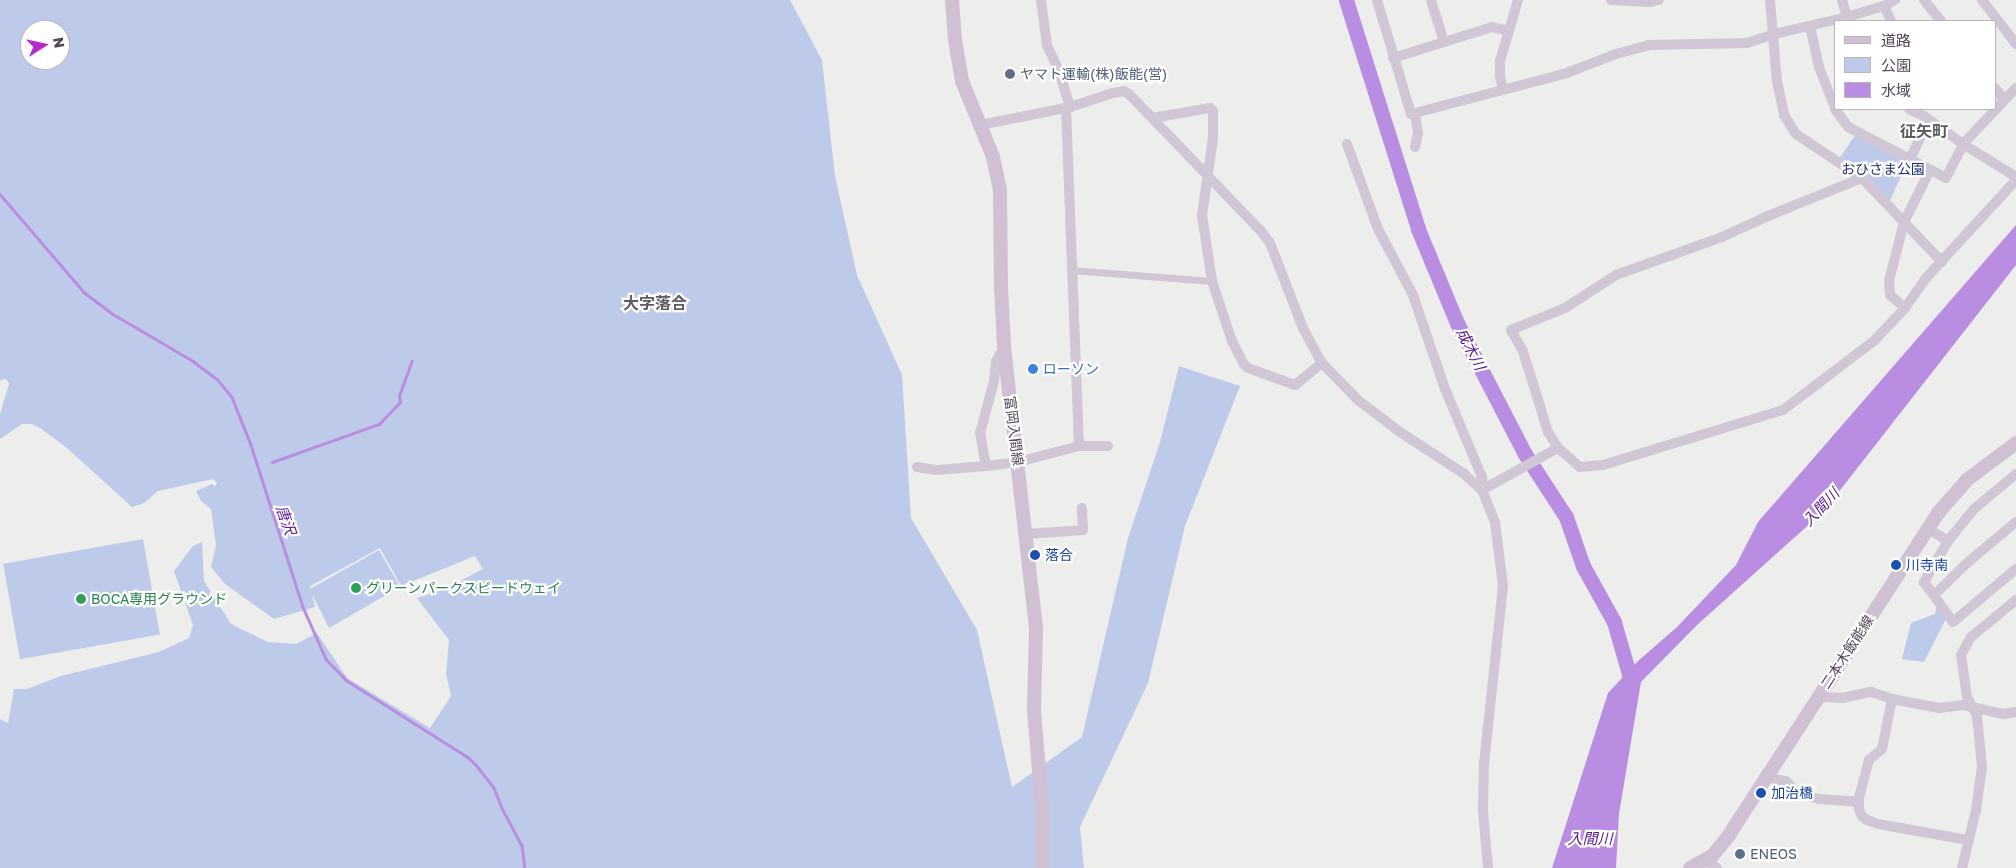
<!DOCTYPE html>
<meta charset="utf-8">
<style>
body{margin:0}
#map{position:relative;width:2016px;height:868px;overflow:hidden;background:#edeeeb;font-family:"Golos Text","Noto Sans JP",sans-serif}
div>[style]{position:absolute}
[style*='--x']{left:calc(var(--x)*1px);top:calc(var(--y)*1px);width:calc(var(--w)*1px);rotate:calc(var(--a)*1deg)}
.green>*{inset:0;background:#bdcae9;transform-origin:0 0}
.water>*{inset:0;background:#b98ee2}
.stream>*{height:2.5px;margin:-1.25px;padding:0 1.25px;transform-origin:1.25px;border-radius:1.25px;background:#b98ee2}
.river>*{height:15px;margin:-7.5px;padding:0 7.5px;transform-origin:7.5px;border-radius:7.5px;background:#b98ee2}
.pedestrian>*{height:7px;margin:-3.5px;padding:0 3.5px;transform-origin:3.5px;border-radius:3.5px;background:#d1c6d5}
.minor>*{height:10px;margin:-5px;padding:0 5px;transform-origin:5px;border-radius:5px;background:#d1c6d5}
.secondary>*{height:14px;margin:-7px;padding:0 7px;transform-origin:7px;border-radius:7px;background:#d0c0d3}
.dots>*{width:14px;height:14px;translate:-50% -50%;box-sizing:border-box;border:2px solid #fff;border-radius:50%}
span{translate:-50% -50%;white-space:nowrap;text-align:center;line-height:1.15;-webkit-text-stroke:4.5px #fff;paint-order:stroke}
.service-label{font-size:14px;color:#4e5e75}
.left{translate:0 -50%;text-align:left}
.park-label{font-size:14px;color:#1f2e70}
.shop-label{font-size:14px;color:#366cbe}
.street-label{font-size:14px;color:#534657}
.transit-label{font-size:14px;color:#164399}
.leisure-label{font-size:14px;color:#27864d}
.water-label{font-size:15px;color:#5a1996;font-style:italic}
.quarter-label{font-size:16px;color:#5f5960;font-weight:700}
.legend{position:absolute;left:1834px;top:20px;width:162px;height:90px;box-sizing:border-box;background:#fff;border:1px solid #bab5bc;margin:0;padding:6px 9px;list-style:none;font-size:15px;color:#534657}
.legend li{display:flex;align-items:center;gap:10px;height:25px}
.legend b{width:25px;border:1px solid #bab5bc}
.north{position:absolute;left:20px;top:20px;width:50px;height:50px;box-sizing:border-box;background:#fff;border:1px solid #bab5bc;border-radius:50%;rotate:80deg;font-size:14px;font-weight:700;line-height:20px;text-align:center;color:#534657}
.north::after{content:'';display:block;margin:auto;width:18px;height:22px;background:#b52aca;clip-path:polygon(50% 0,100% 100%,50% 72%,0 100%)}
</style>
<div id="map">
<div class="green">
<div style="clip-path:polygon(evenodd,0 0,790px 0,822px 60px,835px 176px,857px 275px,902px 375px,911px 518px,977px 630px,1012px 787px,1082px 737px,1128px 538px,1160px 442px,1179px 366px,1240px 386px,1185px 526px,1148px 683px,1080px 827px,1084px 868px,0 868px,0 719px,8px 723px,14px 689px,27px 689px,61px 676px,159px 652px,189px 638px,193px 625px,174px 571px,193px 546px,202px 542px,204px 581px,231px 624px,268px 642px,296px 644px,317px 633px,347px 678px,430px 728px,451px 696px,446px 674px,449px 640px,417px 598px,445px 589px,483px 569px,475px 556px,401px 586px,380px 548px,310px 586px,310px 589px,379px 550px,400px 587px,329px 628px,312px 594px,315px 607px,274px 619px,225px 584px,211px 567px,216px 545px,211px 509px,201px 501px,196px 491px,212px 484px,215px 486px,217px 483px,213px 479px,158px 491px,144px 503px,132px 507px,67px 448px,40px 428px,32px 424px,22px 424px,0 439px,0 414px,9px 384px,6px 379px,0 380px,0 0,30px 30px,60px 30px,60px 60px,30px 60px,30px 30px)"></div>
<div style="clip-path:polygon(1856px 134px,1908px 160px,1890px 201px,1838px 160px)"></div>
<div style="left:143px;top:539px;width:97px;height:142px;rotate:80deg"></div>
<div style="clip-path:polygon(1937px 604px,1947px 617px,1924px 662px,1902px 659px,1911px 623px,1935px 614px)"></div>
</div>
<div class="water">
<div style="clip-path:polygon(2016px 225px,2016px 265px,1823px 512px,1697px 625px,1641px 682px,1619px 814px,1616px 868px,1552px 868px,1608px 693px,1638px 661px,1677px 627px,1736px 565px,1758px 522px)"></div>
</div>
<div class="stream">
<div style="--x:0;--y:194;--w:130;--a:49.4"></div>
<div style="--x:85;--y:293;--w:35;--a:37"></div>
<div style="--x:113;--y:314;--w:93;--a:30.4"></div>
<div style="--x:193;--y:361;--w:30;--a:37"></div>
<div style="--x:217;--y:379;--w:23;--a:50"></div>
<div style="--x:232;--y:397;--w:52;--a:68.4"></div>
<div style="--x:251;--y:445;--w:170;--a:72.2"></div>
<div style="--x:303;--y:607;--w:57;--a:66.1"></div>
<div style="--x:326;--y:659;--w:29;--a:46"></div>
<div style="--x:346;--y:680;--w:144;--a:32.3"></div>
<div style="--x:468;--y:757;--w:13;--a:45"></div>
<div style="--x:477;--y:766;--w:28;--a:52"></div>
<div style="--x:494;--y:788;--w:24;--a:68"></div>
<div style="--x:503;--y:810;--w:40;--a:62"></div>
<div style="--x:522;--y:845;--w:23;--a:83"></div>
<div style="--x:272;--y:462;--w:114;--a:-19.6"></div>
<div style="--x:379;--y:424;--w:30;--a:-46"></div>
<div style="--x:400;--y:402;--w:6;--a:-99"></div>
<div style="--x:399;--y:396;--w:37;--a:-70"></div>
</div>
<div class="river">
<div style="--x:1346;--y:0;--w:240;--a:72.5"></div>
<div style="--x:1418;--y:229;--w:102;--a:67.5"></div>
<div style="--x:1457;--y:323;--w:148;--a:62.6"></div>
<div style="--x:1525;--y:454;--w:75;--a:56.9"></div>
<div style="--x:1566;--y:517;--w:52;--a:70.9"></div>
<div style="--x:1583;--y:566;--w:64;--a:61"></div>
<div style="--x:1614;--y:622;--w:61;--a:73.9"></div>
</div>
<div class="pedestrian">
<div style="--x:1071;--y:270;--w:141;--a:4.5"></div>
</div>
<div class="minor">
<div style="--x:1041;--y:0;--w:45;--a:82.4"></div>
<div style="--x:1047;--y:45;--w:29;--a:65"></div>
<div style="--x:1059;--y:71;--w:38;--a:73"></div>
<div style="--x:1377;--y:0;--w:119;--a:73.4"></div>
<div style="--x:1411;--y:114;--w:158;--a:-14.7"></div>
<div style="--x:1564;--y:74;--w:56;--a:-21"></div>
<div style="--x:1616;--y:54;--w:34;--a:-15"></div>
<div style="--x:1649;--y:45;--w:98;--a:-1.2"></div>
<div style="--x:1747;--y:43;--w:28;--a:-18"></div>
<div style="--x:1774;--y:34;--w:75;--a:-13.1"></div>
<div style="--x:1847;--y:17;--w:39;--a:-17"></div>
<div style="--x:1884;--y:6;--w:13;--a:-29"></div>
<div style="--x:1431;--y:0;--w:44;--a:72.8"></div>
<div style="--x:1611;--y:0;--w:39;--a:3"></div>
<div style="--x:1650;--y:2;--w:9;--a:-13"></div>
<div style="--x:1770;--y:0;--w:81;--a:85.1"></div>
<div style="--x:1777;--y:81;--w:35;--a:78"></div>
<div style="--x:1784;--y:115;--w:22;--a:58"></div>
<div style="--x:1796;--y:134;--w:79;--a:33.7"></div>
<div style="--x:1862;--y:178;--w:116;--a:46.4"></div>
<div style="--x:1842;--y:0;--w:22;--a:74"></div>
<div style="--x:1924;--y:0;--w:27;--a:51"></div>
<div style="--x:1982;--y:0;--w:56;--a:52.3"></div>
<div style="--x:1884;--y:6;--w:17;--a:65"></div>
<div style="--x:1810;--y:26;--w:42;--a:77.6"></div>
<div style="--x:1819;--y:67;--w:44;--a:68.7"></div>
<div style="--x:1393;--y:58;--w:104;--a:-17.4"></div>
<div style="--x:1492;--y:27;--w:17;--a:13"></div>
<div style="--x:1995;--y:88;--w:14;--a:51"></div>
<div style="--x:1503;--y:89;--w:13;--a:-103"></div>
<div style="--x:1500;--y:76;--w:15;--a:-90"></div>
<div style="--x:1500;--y:61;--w:64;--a:-73.6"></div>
<div style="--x:1066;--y:108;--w:338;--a:87.8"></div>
<div style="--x:1835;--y:109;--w:22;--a:54"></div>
<div style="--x:1848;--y:127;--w:110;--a:27.5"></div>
<div style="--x:1946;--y:178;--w:38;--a:-63"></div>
<div style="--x:1963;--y:144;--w:77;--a:-46.6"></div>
<div style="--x:1909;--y:109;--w:17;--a:25"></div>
<div style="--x:1924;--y:116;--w:48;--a:35.7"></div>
<div style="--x:1963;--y:144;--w:62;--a:31.9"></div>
<div style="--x:1153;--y:118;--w:58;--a:-10"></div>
<div style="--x:1210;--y:108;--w:4;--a:45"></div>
<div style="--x:1213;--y:111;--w:27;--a:90"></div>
<div style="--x:1213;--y:138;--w:78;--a:98.1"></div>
<div style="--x:1202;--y:215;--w:67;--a:81.4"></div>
<div style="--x:1212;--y:281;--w:63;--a:71.6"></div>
<div style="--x:1232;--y:341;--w:25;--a:63"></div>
<div style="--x:1243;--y:363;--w:7;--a:45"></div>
<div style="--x:1248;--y:368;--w:50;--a:19.9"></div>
<div style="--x:1295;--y:385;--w:35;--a:-39"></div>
<div style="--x:980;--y:125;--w:92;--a:-11.3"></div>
<div style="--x:1070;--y:107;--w:45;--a:-18"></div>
<div style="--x:1113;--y:93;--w:11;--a:-10"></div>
<div style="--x:1124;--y:91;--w:6;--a:31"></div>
<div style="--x:1129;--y:94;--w:190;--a:46.1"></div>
<div style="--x:1261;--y:231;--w:15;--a:53"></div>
<div style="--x:1270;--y:243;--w:91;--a:68.8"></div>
<div style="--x:1303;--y:328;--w:40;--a:62"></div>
<div style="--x:1322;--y:363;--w:52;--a:45.8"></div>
<div style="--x:1358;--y:400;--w:53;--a:37.3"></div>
<div style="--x:1400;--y:432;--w:75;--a:33.1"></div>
<div style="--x:1463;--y:473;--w:25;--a:42"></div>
<div style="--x:1482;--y:490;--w:35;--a:68"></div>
<div style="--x:1495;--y:522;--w:64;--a:82.9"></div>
<div style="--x:1503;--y:586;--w:178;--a:96.1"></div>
<div style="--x:1484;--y:763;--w:48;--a:91.2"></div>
<div style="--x:1483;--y:811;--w:57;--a:85"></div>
<div style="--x:1347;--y:144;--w:90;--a:70"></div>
<div style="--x:1378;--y:229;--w:75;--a:62.1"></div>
<div style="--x:1413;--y:295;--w:99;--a:71.2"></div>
<div style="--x:1445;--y:389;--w:95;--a:67.2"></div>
<div style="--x:1482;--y:477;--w:13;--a:90"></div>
<div style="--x:1415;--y:147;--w:14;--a:-78"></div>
<div style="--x:1418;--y:133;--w:20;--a:-99"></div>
<div style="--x:1910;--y:159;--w:44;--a:-64.6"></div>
<div style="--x:1905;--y:308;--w:20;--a:-139"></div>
<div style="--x:1890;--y:295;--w:14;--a:-94"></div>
<div style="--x:1889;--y:281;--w:61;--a:-75.7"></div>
<div style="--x:1904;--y:222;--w:58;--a:-63.4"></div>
<div style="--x:1558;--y:448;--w:19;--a:-122"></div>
<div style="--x:1548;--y:432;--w:85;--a:-107.2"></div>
<div style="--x:1523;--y:351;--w:24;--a:-120"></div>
<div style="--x:1511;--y:330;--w:58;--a:-22.2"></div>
<div style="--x:1565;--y:308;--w:61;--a:-32.9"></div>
<div style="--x:1616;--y:275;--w:113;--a:-19.7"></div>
<div style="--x:1722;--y:237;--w:51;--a:-24.5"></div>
<div style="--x:1768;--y:216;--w:101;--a:-22"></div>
<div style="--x:986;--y:466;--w:34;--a:-100"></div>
<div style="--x:980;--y:433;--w:54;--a:-74.9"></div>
<div style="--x:994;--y:381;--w:20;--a:-84"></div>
<div style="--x:996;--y:361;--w:16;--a:-60"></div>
<div style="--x:917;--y:467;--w:20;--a:9"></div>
<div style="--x:937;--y:470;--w:49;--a:-4.7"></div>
<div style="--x:986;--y:466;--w:32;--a:-7"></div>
<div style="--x:1018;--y:462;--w:63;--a:-14.7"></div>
<div style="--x:1079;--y:446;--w:29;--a:0"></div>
<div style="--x:1482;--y:490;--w:87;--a:-28.9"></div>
<div style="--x:1558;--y:448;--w:29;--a:41"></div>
<div style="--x:1580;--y:467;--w:23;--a:-5"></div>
<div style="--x:1603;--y:465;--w:188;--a:-17"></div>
<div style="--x:1783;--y:410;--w:114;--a:-37.2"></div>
<div style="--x:1874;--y:341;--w:45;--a:-46.8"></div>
<div style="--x:1905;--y:308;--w:35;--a:-55"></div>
<div style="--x:1925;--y:279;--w:134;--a:-47.4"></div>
<div style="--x:1927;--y:528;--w:25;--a:32"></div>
<div style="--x:1948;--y:541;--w:48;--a:120.3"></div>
<div style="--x:1924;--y:582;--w:49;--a:54.1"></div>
<div style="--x:1953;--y:622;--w:82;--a:-40.1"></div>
<div style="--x:1026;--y:534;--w:57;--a:-4"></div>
<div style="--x:1083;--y:530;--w:22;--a:-93"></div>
<div style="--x:1948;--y:541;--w:41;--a:-50.9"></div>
<div style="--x:1974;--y:509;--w:55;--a:-39.8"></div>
<div style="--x:1934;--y:595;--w:46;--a:-44.1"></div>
<div style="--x:1967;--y:563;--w:64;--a:-39.9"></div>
<div style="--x:1818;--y:697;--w:24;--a:2"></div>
<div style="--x:1842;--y:698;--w:30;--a:-12"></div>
<div style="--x:1871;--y:692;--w:22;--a:18"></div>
<div style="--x:1892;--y:699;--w:48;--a:10.8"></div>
<div style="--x:1939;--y:708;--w:24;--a:-7"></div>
<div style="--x:1963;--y:705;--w:41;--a:12.7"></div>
<div style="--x:2003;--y:714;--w:13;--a:-9"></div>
<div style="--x:1892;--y:699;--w:51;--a:101.3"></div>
<div style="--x:1882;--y:749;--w:17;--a:140"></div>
<div style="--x:1869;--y:760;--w:38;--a:105"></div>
<div style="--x:1859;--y:797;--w:12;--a:90"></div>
<div style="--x:1859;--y:809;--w:8;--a:67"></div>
<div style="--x:1862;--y:816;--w:6;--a:39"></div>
<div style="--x:1867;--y:820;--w:12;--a:20"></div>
<div style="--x:1878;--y:824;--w:91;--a:10.1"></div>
<div style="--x:1765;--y:778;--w:21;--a:8"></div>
<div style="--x:1786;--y:781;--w:18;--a:47"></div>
<div style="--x:1798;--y:794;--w:22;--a:13"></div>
<div style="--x:1819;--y:799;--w:39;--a:4"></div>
<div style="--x:1706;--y:861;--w:13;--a:32"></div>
<div style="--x:1962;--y:868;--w:60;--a:-76.4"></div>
<div style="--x:1976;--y:810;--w:43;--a:-82.1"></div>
<div style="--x:1982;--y:767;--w:51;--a:-95.6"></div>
<div style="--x:1977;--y:716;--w:21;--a:-118"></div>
<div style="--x:1967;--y:697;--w:42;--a:-98.1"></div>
<div style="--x:1961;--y:655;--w:21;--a:-61"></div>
<div style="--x:1971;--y:637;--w:58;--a:-39.4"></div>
</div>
<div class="secondary">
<div style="--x:952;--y:0;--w:40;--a:85.7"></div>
<div style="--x:955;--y:40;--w:42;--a:80.3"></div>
<div style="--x:962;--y:81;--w:82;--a:67.8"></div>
<div style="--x:993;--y:157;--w:35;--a:78"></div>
<div style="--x:1000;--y:191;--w:96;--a:89.4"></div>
<div style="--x:1001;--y:287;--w:60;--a:87.1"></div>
<div style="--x:1004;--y:347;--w:283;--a:83.5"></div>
<div style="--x:1036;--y:628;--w:82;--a:91.4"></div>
<div style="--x:1034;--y:710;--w:109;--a:85.3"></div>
<div style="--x:1043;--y:819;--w:49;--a:91.2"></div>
<div style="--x:1690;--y:868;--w:26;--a:-29"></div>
<div style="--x:1713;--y:855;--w:26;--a:-51"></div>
<div style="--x:1729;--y:835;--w:384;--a:-57"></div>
<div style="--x:1938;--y:513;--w:45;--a:-48.6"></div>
<div style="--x:1968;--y:479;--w:60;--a:-36.9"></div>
</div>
<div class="dots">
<div style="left:1010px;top:74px;background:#5c6f8a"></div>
<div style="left:1033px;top:369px;background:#3f7fe0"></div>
<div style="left:1035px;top:555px;background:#1a4fb4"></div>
<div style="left:1896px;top:565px;background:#1a4fb4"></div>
<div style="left:356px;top:588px;background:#2e9e5b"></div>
<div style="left:81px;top:599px;background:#2e9e5b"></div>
<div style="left:1761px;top:793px;background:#1a4fb4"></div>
<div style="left:1740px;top:854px;background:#5c6f8a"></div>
</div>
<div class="service-label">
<span class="left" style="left:1020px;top:74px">ヤマト運輸(株)飯能(営)</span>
<span class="left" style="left:1750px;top:854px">ENEOS</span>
</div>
<div class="park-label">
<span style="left:1883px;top:169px">おひさま公園</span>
</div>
<div class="shop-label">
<span class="left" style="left:1043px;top:369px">ローソン</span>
</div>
<div class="street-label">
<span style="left:1014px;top:431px;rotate:83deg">富岡入間線</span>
<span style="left:1847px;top:652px;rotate:-57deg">二本木飯能線</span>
</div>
<div class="transit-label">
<span class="left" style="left:1045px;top:555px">落合</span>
<span class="left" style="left:1906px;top:565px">川寺南</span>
<span class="left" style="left:1771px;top:793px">加治橋</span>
</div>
<div class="leisure-label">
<span class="left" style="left:366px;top:588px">グリーンパークスピードウェイ</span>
<span class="left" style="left:91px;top:599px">BOCA専用グラウンド</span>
</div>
<div class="water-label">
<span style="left:1471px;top:349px;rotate:63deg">成木川</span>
<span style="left:1821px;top:507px;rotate:-47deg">入間川</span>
<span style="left:286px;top:520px;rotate:71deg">唐沢</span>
<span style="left:1590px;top:839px">入間川</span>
</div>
<div class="quarter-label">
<span style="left:1924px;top:131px">征矢町</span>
<span style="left:655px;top:303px">大字落合</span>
</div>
<ul class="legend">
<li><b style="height:6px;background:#d0c0d3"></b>道路</li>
<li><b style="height:14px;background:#bdcae9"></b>公園</li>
<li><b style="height:14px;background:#b98ee2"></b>水域</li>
</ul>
<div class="north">N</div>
</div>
